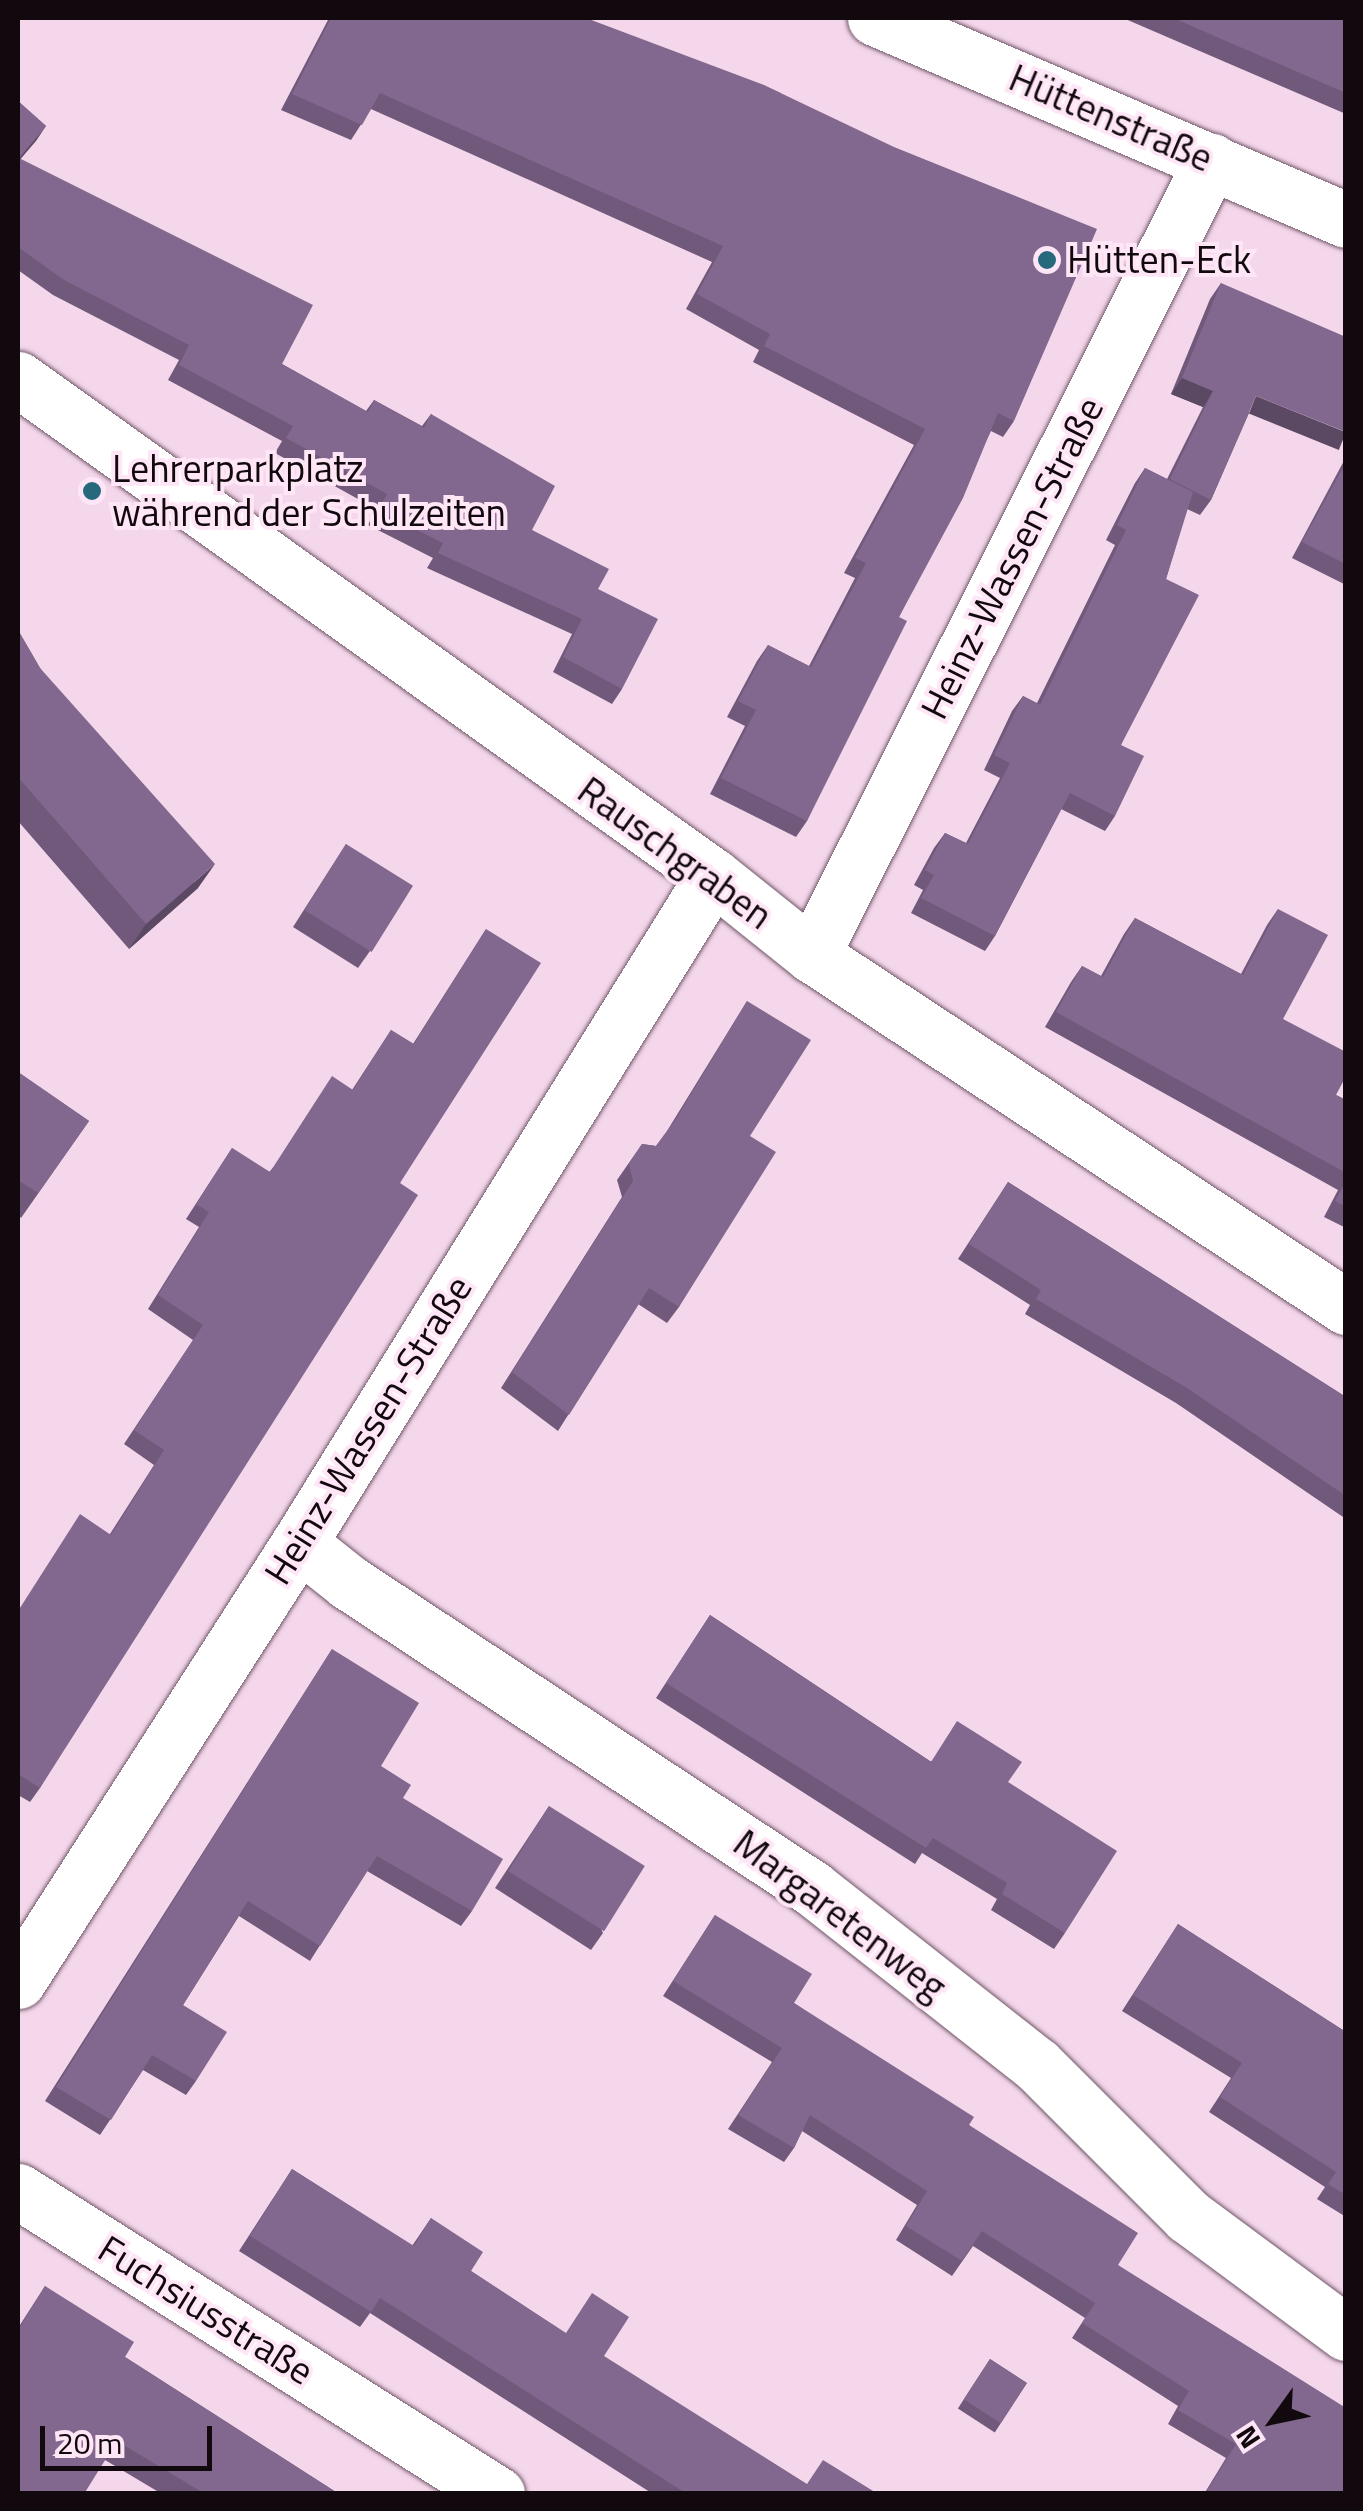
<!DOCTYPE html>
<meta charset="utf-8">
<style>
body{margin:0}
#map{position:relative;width:1363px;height:2511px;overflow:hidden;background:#f5d7eb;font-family:"Titillium Web",sans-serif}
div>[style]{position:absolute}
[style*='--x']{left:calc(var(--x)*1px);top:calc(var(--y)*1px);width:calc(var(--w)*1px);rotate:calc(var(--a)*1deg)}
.roads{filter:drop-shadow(0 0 2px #6f5667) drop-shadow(0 0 2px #6f5667)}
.minor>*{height:55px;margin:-27.5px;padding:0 27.5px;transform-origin:27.5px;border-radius:27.5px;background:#fff}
.wall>*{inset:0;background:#70597a;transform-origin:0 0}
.shaded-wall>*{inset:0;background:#5b4963;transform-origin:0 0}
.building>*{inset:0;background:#82688e;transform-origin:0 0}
.dots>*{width:28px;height:28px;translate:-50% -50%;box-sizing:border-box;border:5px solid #fee6f6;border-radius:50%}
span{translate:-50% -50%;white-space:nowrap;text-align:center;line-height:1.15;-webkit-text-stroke:8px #fee6f6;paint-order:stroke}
.street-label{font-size:38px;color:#12090f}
.poi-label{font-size:38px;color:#12090f}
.left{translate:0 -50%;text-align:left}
.frame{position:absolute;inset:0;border:20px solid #12090f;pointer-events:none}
.north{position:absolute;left:1223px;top:2371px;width:100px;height:100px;-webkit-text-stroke:8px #fee6f6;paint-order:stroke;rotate:237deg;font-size:28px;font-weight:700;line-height:40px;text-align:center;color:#12090f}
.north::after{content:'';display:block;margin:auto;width:35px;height:45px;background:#12090f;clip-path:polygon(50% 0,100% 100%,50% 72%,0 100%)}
.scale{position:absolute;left:40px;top:2426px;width:172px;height:45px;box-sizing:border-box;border:5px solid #12090f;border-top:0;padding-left:12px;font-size:30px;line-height:35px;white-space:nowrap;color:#12090f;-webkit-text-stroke:8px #fee6f6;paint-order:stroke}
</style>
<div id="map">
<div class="roads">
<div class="minor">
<div style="--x:875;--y:18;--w:512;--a:23.21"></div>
<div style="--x:18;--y:379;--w:854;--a:35.57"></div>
<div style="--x:713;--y:876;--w:127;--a:38.6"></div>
<div style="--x:812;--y:955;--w:640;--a:33.39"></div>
<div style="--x:812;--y:955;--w:889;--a:-63.32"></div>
<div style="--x:299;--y:1543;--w:63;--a:38.5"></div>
<div style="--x:348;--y:1582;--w:556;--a:33.4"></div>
<div style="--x:812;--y:1888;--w:286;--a:38.2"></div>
<div style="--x:1037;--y:2065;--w:214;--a:45"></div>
<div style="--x:1188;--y:2216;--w:197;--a:36.5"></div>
<div style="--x:18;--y:1981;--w:520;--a:-57.32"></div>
<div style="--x:299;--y:1543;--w:785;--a:-58.17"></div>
<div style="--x:18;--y:2191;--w:567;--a:32.32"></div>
</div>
</div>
<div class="wall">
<div style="clip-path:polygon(329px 18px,586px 18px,1014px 421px,1003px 437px,991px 431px,899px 617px,807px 821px,796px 837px,710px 794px,745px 726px,727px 717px,757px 661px,768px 645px,809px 666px,855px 578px,844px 573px,914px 445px,753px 362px,759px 350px,686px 309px,712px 262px,371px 109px,351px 140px,281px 110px)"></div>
<div style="clip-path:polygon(1123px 18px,1346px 18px,1346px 114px)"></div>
<div style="clip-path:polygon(18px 101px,46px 126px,20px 159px,282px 364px,366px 411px,374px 400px,422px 426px,431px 414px,532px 530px,598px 589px,622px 689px,612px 704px,553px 672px,572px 634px,427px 568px,433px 558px,368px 525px,376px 509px,275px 453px,282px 441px,168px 380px,179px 360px,53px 295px,18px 270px)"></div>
<div style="clip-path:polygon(1221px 283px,1249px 413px,1211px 500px,1200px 515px,1187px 509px,1166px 579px,1121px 745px,1115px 816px,1105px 831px,1061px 809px,995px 936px,985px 951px,911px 913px,923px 890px,914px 885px,934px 848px,945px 833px,966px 843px,1000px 778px,984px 770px,1012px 711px,1023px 696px,1037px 703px,1115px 545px,1106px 540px,1135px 483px,1145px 468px,1167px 479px,1203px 407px,1171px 394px,1210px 299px)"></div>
<div style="clip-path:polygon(1346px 457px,1346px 585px,1292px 558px)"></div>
<div style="clip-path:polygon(18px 630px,40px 668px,198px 888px,129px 949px,18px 821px)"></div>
<div style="clip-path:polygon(346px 844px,370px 951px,358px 968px,293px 927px)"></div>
<div style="clip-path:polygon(1278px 909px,1283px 1019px,1336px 1095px,1346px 1100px,1346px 1228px,1324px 1217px,1338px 1190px,1045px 1027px,1071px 982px,1082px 966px,1101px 976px,1124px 934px,1135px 918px,1241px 974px,1267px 925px)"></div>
<div style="clip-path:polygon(486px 929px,400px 1183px,40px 1788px,30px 1802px,18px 1795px,18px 1610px,110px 1534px,154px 1465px,124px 1444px,193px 1340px,148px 1309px,199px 1227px,186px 1219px,232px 1148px,269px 1172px,352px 1090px,391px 1030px,413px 1044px)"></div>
<div style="clip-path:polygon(747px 1001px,750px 1136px,679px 1307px,667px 1323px,638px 1304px,558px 1431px,501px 1388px,622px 1197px,617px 1180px,642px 1144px,656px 1146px,667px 1131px)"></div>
<div style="clip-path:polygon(18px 1072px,89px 1121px,21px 1218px,18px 1215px)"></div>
<div style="clip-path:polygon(1008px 1182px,1346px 1397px,1346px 1519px,1176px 1403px,1025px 1314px,1030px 1305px,958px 1259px)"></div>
<div style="clip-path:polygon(710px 1615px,930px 1761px,1008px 1782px,1065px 1933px,1054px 1949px,991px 1910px,997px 1899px,922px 1853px,915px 1864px,656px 1698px)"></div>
<div style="clip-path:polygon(332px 1649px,381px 1766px,403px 1798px,472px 1911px,461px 1926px,367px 1871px,310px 1961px,239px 1916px,183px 2005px,196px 2081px,186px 2095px,143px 2070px,100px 2135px,45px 2101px)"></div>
<div style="clip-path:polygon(549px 1806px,603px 1933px,591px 1950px,495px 1888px)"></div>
<div style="clip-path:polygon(715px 1915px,794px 2003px,969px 2125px,1118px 2265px,1346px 2494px,1204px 2494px,1226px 2458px,1168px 2424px,1178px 2406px,1072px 2338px,1085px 2318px,973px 2246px,952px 2276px,896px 2240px,917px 2205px,802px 2131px,794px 2148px,784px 2162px,728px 2129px,772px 2062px,663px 1996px)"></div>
<div style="clip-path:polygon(1178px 1924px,1346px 2032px,1346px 2217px,1317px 2199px,1325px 2187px,1209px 2112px,1231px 2078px,1122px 2011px)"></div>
<div style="clip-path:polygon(292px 2169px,412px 2246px,431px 2218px,471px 2271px,565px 2333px,806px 2484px,878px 2494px,653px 2494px,370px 2313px,360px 2327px,239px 2251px)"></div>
<div style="clip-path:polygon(45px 2286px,125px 2357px,339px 2494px,162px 2494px,105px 2460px,18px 2494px,18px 2328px)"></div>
<div style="left:990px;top:2359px;width:44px;height:59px;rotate:33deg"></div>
</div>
<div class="shaded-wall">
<div style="clip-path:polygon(46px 126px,36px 141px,18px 162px,18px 160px)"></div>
<div style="clip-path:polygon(1182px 378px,1213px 391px,1203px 407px,1171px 394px)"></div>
<div style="left:1256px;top:396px;width:97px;height:19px;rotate:22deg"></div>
<div style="clip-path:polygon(215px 864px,198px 888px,129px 949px,146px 924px)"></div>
</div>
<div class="building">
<div style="clip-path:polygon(331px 18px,586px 18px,764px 85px,894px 147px,1097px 229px,1014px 421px,998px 413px,963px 498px,899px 617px,907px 621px,807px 821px,721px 778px,756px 710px,738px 701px,768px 645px,811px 667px,866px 563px,855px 558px,925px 429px,764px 346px,770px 334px,697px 294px,723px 246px,380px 93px,362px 125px,292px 94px)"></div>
<div style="clip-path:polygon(1173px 18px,1346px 18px,1346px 93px)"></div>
<div style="clip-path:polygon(18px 101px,46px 126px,19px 158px,313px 305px,282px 364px,368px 412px,374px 400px,424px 428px,431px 414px,555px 486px,532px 530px,609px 569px,598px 589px,658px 619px,622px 689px,563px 657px,582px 619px,438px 553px,443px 543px,378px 510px,387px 494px,286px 438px,293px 426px,179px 365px,189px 345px,64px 280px,18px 247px)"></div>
<div style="clip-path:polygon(1221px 283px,1346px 337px,1346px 432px,1256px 396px,1211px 500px,1170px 479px,1213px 391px,1182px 378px)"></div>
<div style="clip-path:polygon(1346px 462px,1346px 564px,1302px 542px)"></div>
<div style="clip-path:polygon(1145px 468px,1193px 492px,1166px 579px,1199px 595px,1121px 745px,1144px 756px,1115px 816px,1070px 793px,995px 936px,921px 898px,934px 875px,925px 870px,945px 833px,968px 844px,1010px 763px,994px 755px,1023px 696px,1040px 705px,1126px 530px,1117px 525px)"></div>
<div style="clip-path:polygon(18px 630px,40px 668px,215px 864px,146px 924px,18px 777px)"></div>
<div style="left:346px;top:844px;width:79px;height:78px;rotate:32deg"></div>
<div style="clip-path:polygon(1278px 909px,1328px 935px,1283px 1019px,1346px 1052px,1346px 1076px,1336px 1095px,1346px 1100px,1346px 1173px,1056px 1012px,1082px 966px,1103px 977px,1135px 918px,1243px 975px)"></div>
<div style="clip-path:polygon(486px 929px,541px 963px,400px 1183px,418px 1195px,40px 1788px,18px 1774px,18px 1611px,80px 1514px,111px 1535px,164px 1450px,134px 1430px,203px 1325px,158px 1295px,209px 1212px,196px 1204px,232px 1148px,270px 1172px,332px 1076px,353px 1090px,391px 1030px,414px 1044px)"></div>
<div style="clip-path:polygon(747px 1001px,811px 1040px,750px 1136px,776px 1152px,679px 1307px,649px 1288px,569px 1415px,512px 1372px,633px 1181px,629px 1164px,642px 1144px,656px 1146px,676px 1119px)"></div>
<div style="clip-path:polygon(18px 1072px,89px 1121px,38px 1193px,18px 1180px)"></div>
<div style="clip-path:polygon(1346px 1181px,1346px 1207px,1335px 1201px)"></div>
<div style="clip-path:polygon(1008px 1182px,1346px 1397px,1346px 1496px,1187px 1388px,1036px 1299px,1041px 1290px,969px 1244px)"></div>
<div style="clip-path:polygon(710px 1615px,931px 1762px,957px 1721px,1022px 1762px,1008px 1782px,1117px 1851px,1065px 1933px,1002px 1894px,1007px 1883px,933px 1838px,926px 1848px,666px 1683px)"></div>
<div style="clip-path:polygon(332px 1649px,419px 1703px,381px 1766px,411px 1785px,403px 1798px,503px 1859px,472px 1911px,377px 1856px,320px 1946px,248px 1901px,183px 2005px,227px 2032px,196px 2081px,152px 2055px,111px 2120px,56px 2087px)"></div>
<div style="left:549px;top:1806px;width:113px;height:77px;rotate:32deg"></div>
<div style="clip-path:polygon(715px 1915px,812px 1974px,794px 2003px,974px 2117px,969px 2125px,1138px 2233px,1118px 2265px,1346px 2408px,1346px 2494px,1205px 2494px,1236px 2444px,1178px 2410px,1189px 2391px,1082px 2323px,1095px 2303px,982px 2231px,962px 2261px,906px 2226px,927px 2191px,810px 2115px,794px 2148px,738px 2115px,782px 2048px,673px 1981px)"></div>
<div style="clip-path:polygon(1178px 1924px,1346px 2032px,1346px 2195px,1328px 2184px,1336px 2172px,1220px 2097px,1242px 2063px,1133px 1995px)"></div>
<div style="clip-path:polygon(292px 2169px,414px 2246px,431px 2218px,483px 2252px,471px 2271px,566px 2333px,592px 2293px,629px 2317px,604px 2356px,807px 2484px,823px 2460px,878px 2494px,687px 2494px,380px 2298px,371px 2312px,250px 2236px)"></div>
<div style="clip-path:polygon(45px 2286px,134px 2342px,125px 2357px,339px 2494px,205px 2494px,117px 2441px,84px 2494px,18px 2494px,18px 2330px)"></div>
<div style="left:990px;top:2359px;width:44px;height:48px;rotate:33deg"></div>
</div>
<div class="dots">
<div style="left:1047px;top:260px;background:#27697c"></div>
<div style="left:92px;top:491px;background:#27697c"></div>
</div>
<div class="street-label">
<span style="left:1111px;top:118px;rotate:23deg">Hüttenstraße</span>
<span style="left:1012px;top:558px;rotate:-63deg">Heinz-Wassen-Straße</span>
<span style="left:675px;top:853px;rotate:36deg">Rauschgraben</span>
<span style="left:368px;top:1430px;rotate:-58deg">Heinz-Wassen-Straße</span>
<span style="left:840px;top:1915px;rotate:37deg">Margaretenweg</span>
<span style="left:206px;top:2310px;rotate:32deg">Fuchsiusstraße</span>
</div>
<div class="poi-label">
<span class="left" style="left:1067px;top:260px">Hütten-Eck</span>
<span class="left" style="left:112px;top:491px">Lehrerparkplatz<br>während der Schulzeiten</span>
</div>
<div class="frame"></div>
<div class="north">N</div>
<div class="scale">20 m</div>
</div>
